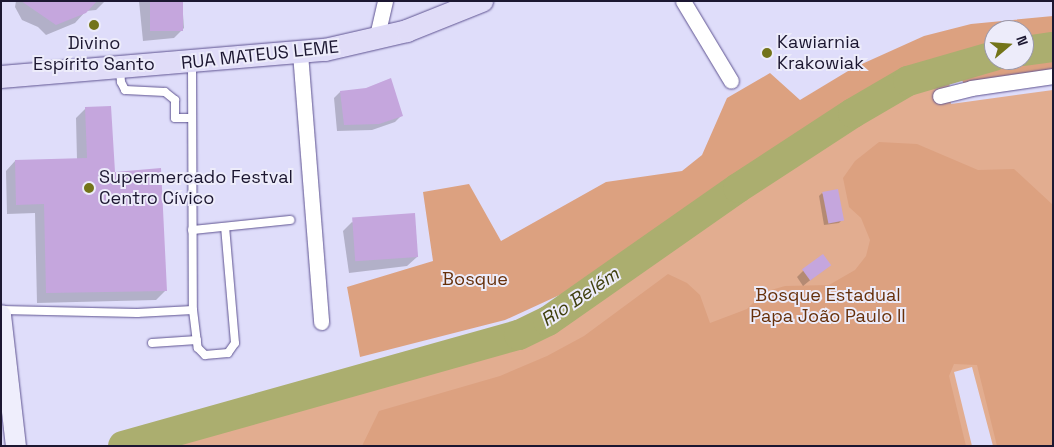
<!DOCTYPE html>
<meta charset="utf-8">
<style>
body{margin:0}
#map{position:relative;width:1054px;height:447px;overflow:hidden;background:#dfddfa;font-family:"Space Grotesk",sans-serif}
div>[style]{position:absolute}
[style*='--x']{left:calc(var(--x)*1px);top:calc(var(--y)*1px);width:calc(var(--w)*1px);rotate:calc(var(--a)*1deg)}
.green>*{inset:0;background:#e2ad90}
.forest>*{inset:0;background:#dca180}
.shadow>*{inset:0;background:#0003}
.river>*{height:30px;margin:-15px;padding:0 15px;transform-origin:15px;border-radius:15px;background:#abae6f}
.building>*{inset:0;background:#c5a6dd;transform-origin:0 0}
.roads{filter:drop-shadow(0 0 1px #5e5391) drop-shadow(0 0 1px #5e5391)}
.service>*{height:8px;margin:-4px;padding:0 4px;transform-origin:4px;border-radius:4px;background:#fff}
.minor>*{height:15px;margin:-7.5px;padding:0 7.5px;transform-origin:7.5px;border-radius:7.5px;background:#fff}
.secondary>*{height:20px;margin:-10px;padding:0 10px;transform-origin:10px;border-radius:10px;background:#efeefc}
.primary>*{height:22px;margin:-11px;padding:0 11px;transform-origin:11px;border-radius:11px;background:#e0dcf8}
.dots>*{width:14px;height:14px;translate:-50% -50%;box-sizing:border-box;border:2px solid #edecfa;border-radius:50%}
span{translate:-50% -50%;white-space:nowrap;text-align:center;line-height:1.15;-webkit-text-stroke:4px #edecfa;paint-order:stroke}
.poi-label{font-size:18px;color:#1c1731}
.left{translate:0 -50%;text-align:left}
.street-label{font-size:18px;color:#1c1731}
.park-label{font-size:18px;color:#66300b}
.water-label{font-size:19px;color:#40400f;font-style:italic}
.frame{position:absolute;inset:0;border:2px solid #1c1731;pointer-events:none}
.north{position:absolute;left:984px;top:20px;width:50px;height:50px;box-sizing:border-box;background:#edecfa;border:1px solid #9997aa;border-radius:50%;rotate:72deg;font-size:14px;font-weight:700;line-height:20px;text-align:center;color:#1c1731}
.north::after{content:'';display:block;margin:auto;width:18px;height:22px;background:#737419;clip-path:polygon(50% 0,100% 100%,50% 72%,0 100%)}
</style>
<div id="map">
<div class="green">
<div style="clip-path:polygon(949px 78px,951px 104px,1053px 90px,1053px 446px,993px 446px,972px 367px,954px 372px,972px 446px,147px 446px,513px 346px,552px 326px,690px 230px,865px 115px,916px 88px)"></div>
</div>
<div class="forest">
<div style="clip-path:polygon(evenodd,1053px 16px,1053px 71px,964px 84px,951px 59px,909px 75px,835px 115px,719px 189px,577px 287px,505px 320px,360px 357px,347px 287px,433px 261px,423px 192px,469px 184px,501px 241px,606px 182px,682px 171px,702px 155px,727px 98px,770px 73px,800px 100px,853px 68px,924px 36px,971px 24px,1053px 16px,994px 30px,1024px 30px,1024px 60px,994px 60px,994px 30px)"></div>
<div style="clip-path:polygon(879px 142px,917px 144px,978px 170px,1014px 169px,1053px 205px,1053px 446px,997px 446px,977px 365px,954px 364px,949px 376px,966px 446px,362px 446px,379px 411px,500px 376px,547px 356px,584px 336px,668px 274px,687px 283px,700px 295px,710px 323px,747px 309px,764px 292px,785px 286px,829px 285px,855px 270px,866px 256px,870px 240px,861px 218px,849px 207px,843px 178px,855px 161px)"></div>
</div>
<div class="shadow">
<div style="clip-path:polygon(16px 1px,105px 1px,96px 10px,86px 11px,75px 23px,46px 35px,38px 27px,22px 20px,15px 7px)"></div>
<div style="clip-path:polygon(139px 1px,182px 1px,184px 28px,174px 38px,143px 41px)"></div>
<div style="clip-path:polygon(340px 92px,402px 115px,395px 122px,372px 130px,337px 131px,334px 98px)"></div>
<div style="clip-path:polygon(86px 108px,166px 290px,156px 300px,37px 303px,35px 213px,7px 214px,6px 171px,15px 161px,77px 160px,76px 118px)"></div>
<div style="clip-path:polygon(822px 193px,842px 220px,839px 223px,824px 225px,819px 196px)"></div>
<div style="clip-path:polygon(352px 222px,417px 257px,407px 266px,349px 273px,343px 231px)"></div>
<div style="clip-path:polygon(829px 265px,803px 286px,797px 277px,803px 271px)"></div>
</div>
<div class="river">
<div style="--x:1024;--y:51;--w:29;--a:-8"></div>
<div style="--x:123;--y:446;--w:411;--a:-15.7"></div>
<div style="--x:519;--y:335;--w:32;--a:-26"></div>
<div style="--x:548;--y:321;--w:232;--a:-35"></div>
<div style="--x:738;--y:188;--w:137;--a:-33.1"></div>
<div style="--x:853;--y:113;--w:64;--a:-30.2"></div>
<div style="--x:908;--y:81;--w:90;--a:-16.2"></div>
</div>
<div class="building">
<div style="clip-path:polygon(21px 1px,97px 1px,86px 13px,56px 25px)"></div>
<div style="left:150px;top:1px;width:33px;height:30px"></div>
<div style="clip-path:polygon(391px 78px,403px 116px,379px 124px,344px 125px,340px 91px,366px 88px)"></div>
<div style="clip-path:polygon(111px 106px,115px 172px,161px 168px,167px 291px,46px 293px,44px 204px,16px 205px,15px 160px,87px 158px,85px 107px)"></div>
<div style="left:838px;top:189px;width:32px;height:16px;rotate:79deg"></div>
<div style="left:415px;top:213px;width:44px;height:63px;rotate:86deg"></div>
<div style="left:823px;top:254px;width:14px;height:26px;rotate:54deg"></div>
</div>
<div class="roads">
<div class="service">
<div style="--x:192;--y:64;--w:246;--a:89.8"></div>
<div style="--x:193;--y:310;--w:38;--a:83"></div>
<div style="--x:198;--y:348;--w:10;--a:45"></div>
<div style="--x:205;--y:355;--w:23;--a:-5"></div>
<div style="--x:228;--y:353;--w:12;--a:-55"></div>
<div style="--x:235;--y:343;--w:116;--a:-94.9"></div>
<div style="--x:120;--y:68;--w:14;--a:86"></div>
<div style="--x:121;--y:82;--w:9;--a:63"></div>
<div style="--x:125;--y:90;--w:40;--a:2.9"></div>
<div style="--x:165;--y:92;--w:13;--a:39"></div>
<div style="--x:175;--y:100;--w:18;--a:90"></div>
<div style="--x:175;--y:118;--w:16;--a:0"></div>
<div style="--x:192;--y:230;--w:99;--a:-5.8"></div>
<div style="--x:1;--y:310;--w:136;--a:1.3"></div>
<div style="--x:137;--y:313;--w:56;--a:-3.1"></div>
<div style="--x:152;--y:343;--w:45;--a:-3.8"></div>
</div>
<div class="minor">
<div style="--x:683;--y:1;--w:93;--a:59"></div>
<div style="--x:376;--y:40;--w:40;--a:-77"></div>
<div style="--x:300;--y:53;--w:270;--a:85.5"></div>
<div style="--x:940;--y:96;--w:32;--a:-14"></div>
<div style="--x:971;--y:88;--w:83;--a:-8.3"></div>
</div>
<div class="secondary">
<div style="--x:1;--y:315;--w:132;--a:83.5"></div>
</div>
<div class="primary">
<div style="--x:1;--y:77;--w:325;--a:-4.8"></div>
<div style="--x:325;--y:50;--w:84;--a:-13"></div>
<div style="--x:407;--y:31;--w:81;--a:-21.8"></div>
</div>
</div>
<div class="dots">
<div style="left:94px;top:25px;background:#737419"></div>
<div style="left:767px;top:53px;background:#737419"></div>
<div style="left:89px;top:188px;background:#737419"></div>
</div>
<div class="poi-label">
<span class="left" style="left:777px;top:53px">Kawiarnia<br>Krakowiak</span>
<span style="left:94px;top:54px">Divino<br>Espírito Santo</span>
<span class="left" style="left:99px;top:188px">Supermercado Festval<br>Centro Cívico</span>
</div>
<div class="street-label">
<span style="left:260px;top:55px;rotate:-6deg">RUA MATEUS LEME</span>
</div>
<div class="park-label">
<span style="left:475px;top:279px">Bosque</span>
<span style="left:828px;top:306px">Bosque Estadual<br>Papa João Paulo II</span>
</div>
<div class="water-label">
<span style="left:580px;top:297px;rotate:-34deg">Rio Belém</span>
</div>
<div class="frame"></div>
<div class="north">N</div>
</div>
